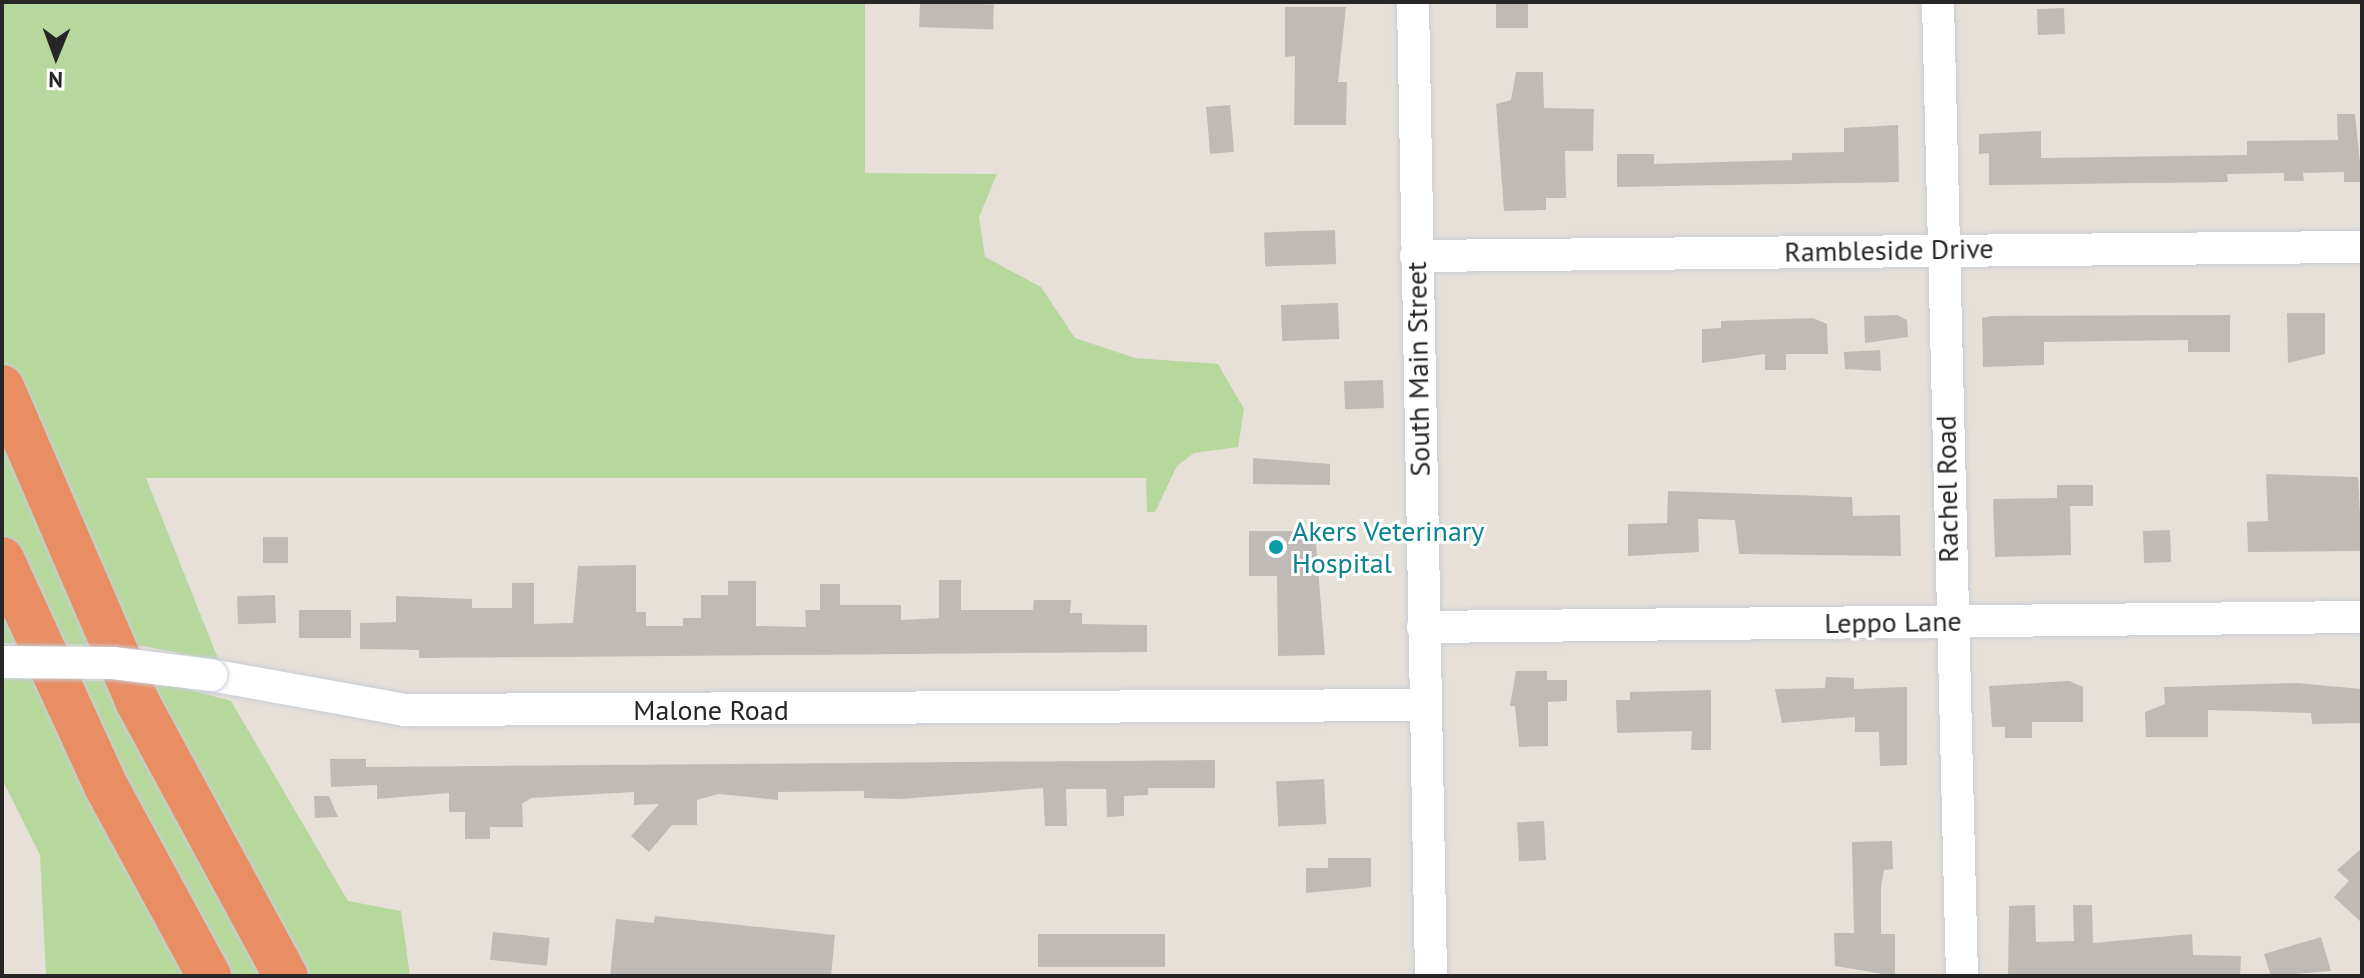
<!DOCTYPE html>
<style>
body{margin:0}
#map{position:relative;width:2364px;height:978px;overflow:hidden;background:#e7e0d9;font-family:"PT Sans",sans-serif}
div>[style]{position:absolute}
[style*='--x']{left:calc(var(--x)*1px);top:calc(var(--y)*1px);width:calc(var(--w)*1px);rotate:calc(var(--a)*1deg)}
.green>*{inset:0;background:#b7d89c}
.building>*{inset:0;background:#c0bab6;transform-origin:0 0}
.roads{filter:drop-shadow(0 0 2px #c8cdd7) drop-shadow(0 0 2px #c8cdd7)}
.minor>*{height:32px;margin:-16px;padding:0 16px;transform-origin:16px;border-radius:16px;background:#fff}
.highway>*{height:44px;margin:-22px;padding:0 22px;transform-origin:22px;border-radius:22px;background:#e98e63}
.bridges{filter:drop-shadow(0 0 2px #c8cdd7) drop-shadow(0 0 2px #c8cdd7)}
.minor-bridge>*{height:32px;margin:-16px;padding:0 16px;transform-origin:16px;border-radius:16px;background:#fff}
.dots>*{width:22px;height:22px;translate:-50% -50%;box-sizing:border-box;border:4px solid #fff;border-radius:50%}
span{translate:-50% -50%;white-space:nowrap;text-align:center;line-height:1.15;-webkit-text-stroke:6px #fff;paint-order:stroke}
.street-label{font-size:28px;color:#262626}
.culture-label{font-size:28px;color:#0d838f}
.left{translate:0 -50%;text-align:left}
.frame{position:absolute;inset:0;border:4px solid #262626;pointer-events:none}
.north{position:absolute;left:16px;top:16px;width:80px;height:80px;-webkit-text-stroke:6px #fff;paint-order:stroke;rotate:181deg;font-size:22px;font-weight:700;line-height:32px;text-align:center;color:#262626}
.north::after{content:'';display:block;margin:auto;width:28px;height:36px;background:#262626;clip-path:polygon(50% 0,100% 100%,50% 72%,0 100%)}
</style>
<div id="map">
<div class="green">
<div style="clip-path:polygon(2px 2px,865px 2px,865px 173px,997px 174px,979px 217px,985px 257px,1041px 287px,1075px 338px,1135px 358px,1218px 364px,1244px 409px,1238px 447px,1194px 453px,1177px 466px,1155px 512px,1147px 512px,1146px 478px,146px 478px,219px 661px,143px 646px,2px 643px)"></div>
<div style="clip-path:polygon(2px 678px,166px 683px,231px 701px,348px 901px,401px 911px,410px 976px,46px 976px,40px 855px,2px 779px)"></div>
</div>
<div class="building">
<div style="left:920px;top:2px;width:74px;height:25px;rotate:2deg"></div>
<div style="left:1496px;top:2px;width:32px;height:26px"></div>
<div style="clip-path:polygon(1285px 7px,1346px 7px,1338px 82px,1347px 82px,1346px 125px,1294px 125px,1295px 56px,1285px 57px)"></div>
<div style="left:2064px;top:8px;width:26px;height:27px;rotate:88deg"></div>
<div style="clip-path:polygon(1516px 72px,1543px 72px,1544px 108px,1594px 109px,1593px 151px,1565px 151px,1566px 198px,1546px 198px,1546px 210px,1504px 211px,1496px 104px,1511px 100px)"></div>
<div style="left:1230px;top:105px;width:47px;height:24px;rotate:85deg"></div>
<div style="clip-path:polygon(2337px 114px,2355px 114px,2362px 182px,2344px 182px,2344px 172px,2303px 173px,2304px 181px,2284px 181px,2284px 173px,2227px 174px,2228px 182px,1989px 185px,1989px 153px,1979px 154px,1979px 134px,2041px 131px,2041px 158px,2247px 155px,2247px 141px,2338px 140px)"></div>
<div style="clip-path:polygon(1898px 125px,1899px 182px,1617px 187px,1617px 154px,1654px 154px,1654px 164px,1792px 160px,1792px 153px,1844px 152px,1844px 128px)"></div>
<div style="left:1335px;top:230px;width:34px;height:71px;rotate:88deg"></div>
<div style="left:1338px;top:303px;width:36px;height:57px;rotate:88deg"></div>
<div style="clip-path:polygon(2287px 313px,2325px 313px,2325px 354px,2288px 363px)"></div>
<div style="clip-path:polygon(1897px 315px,1907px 320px,1908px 337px,1865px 343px,1864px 316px)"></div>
<div style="clip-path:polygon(2230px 315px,2230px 352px,2188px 352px,2188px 340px,2044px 342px,2044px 365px,1983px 367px,1982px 318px,1992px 316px)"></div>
<div style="clip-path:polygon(1813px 318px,1827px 324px,1828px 354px,1786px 354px,1786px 370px,1765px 370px,1765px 354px,1702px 363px,1702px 329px,1721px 328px,1721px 321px)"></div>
<div style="clip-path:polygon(1880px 350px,1881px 371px,1845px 369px,1844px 352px)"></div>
<div style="left:1383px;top:380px;width:28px;height:39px;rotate:88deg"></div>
<div style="clip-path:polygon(1253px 458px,1330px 464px,1330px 485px,1253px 484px)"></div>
<div style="clip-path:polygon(2266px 474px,2358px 477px,2362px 551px,2248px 552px,2247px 522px,2268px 521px)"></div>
<div style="clip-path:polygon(2057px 485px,2093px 485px,2093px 506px,2070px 506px,2071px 555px,1995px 557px,1993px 499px,2057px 498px)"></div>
<div style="clip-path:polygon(1668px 491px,1852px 497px,1853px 516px,1900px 515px,1901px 556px,1739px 554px,1735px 520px,1698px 519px,1699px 552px,1628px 556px,1628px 524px,1667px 523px)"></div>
<div style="left:2170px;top:530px;width:32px;height:27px;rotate:88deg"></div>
<div style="clip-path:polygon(1249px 531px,1315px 531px,1325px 655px,1278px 656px,1277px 576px,1249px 576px)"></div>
<div style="left:263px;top:537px;width:25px;height:26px"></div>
<div style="clip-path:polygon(636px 565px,636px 612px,646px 612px,646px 626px,683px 626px,683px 618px,701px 618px,701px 595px,728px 595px,728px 581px,756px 581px,756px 626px,806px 627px,805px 610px,820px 610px,820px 584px,840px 584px,840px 605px,901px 605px,901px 620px,939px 618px,939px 580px,961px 580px,961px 610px,1033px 610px,1034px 600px,1071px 600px,1070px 613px,1082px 613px,1082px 624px,1147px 625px,1147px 652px,419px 658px,419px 650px,360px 649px,360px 623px,396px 622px,396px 596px,472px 599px,472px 608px,512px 608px,512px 583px,534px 583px,534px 624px,573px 623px,578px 566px)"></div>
<div style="left:275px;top:595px;width:28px;height:38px;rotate:88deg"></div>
<div style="left:299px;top:610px;width:52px;height:28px"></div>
<div style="clip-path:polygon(1516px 671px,1547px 671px,1547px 680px,1567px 680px,1567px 701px,1548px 702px,1548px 746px,1519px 747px,1515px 706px,1510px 706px)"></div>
<div style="clip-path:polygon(1826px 677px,1854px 678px,1854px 689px,1907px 687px,1907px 765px,1880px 766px,1879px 732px,1855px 732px,1855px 717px,1782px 723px,1775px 689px,1825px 688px)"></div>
<div style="clip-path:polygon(2069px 681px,2083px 687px,2083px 722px,2032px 722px,2032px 738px,2005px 738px,2005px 727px,1992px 727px,1989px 686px)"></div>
<div style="clip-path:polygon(2296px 683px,2362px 689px,2362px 723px,2312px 724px,2311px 713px,2208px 710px,2208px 737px,2146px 737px,2145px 712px,2165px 704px,2164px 687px)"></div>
<div style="clip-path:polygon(1711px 690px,1711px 750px,1691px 750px,1692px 731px,1617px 733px,1616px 700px,1630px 700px,1630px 692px)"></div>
<div style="clip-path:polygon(330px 759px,366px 759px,366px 767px,1215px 760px,1215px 788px,1148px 788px,1148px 795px,1124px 796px,1124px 816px,1107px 817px,1106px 789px,1066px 789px,1067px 826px,1045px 826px,1043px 788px,900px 799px,864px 798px,864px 791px,778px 792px,778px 800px,718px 794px,697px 800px,697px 825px,672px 825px,649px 852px,631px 836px,659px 804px,634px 805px,634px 792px,531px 798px,522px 804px,523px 827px,490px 827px,490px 839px,465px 839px,465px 812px,449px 812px,449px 793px,377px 799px,377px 785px,331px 787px)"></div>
<div style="left:1324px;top:779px;width:45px;height:48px;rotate:87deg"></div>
<div style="clip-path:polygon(314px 796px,329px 796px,338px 817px,315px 818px)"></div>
<div style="left:1544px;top:821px;width:39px;height:27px;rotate:87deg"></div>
<div style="clip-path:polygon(1892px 841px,1893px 869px,1884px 870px,1881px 888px,1881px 934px,1895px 934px,1895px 976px,1835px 966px,1834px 933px,1854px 933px,1852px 842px)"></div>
<div style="clip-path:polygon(2362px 848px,2362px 923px,2334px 897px,2349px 881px,2337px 870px)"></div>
<div style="clip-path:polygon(1328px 858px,1371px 858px,1371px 887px,1306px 893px,1306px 868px,1328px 868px)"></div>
<div style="clip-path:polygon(2035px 905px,2036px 942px,2074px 941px,2073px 905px,2092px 905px,2093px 943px,2192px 934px,2193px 955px,2241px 956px,2240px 976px,2008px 976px,2009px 906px)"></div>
<div style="clip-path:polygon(655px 916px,835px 935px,831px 976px,610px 976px,616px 919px,654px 923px)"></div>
<div style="left:493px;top:932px;width:57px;height:28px;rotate:6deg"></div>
<div style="left:1165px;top:934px;width:33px;height:127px;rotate:90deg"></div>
<div style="clip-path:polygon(2321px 937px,2331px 971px,2271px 976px,2264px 954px)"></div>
</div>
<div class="roads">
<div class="minor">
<div style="--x:1413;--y:2;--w:974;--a:88.94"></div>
<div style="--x:1938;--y:2;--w:974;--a:88.59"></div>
<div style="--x:1416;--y:256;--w:946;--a:-0.55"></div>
<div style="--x:1423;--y:627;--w:939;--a:-0.61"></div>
<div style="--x:211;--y:675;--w:197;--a:10.2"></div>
<div style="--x:405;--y:710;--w:1020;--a:-0.28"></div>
</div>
<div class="highway">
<div style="--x:2;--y:387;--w:342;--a:66.7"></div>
<div style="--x:137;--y:701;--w:313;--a:61.6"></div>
<div style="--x:2;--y:559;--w:252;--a:65.4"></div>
<div style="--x:107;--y:788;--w:214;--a:61.5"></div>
</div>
</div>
<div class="bridges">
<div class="minor-bridge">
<div style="--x:2;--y:662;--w:111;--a:0.5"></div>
<div style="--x:113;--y:663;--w:99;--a:7"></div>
</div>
</div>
<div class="dots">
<div style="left:1276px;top:547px;background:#0f9aa8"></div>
</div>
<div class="street-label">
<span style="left:1889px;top:250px;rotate:-1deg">Rambleside Drive</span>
<span style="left:1418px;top:369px;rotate:-91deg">South Main Street</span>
<span style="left:1947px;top:489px;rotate:-91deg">Rachel Road</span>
<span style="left:1893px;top:622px;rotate:-1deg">Leppo Lane</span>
<span style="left:711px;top:710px">Malone Road</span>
</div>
<div class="culture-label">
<span class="left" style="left:1292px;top:547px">Akers Veterinary<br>Hospital</span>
</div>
<div class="frame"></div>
<div class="north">N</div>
</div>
